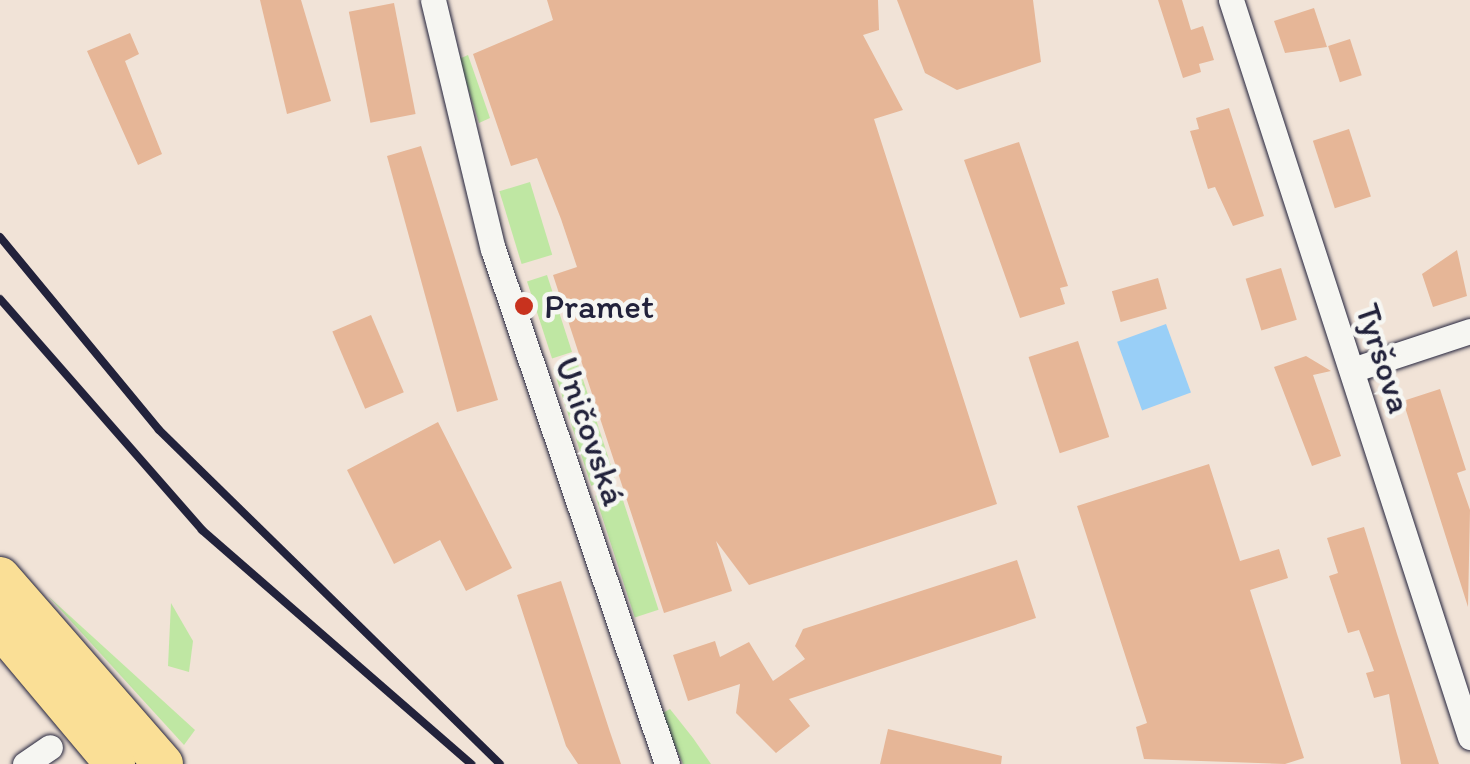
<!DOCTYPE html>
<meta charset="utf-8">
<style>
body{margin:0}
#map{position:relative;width:1470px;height:764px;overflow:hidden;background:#f1e3d7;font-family:Itim,sans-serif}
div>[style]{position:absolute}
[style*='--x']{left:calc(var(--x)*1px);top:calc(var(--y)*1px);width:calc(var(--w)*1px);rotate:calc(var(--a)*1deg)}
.green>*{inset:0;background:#bfe7a3;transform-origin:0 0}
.water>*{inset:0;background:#99cff7;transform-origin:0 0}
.building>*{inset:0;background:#e6b697;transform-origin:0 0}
.roads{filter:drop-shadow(0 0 2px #22223b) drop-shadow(0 0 2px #22223b)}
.street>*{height:25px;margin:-12.5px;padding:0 12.5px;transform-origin:12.5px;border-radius:12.5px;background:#f6f6f2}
.primary>*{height:40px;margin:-20px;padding:0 20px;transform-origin:20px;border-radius:20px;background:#fadf96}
.rail>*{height:8px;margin:-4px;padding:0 4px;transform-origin:4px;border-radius:4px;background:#22223b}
.dots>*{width:28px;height:28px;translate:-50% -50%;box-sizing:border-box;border:5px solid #f6f6f2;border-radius:50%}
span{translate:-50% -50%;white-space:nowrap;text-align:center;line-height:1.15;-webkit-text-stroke:9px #f6f6f2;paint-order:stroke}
.poi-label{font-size:35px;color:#22223b}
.left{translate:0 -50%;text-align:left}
.street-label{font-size:35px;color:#22223b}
</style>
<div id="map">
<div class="green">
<div style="clip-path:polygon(468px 55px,490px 118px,479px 123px,459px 59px)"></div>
<div style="left:530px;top:182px;width:76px;height:32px;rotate:73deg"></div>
<div style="left:547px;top:275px;width:81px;height:21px;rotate:72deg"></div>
<div style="left:577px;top:361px;width:123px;height:25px;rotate:72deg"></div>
<div style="left:619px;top:488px;width:128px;height:25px;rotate:72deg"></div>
<div style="clip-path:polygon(48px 596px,195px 730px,184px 745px)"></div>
<div style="clip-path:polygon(171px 603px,193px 641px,189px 672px,168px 666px)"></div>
<div style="clip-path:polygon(670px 709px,693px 738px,711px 764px,683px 764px,661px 714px)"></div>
</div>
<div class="water">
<div style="left:1166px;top:324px;width:73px;height:52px;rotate:70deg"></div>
</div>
<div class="building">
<div style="clip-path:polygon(260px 0,301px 0,331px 101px,287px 114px)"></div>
<div style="clip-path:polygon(547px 0,878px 0,879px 30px,863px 35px,903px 110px,874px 119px,997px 504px,749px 585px,716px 541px,732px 591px,664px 613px,553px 275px,577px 267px,561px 219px,537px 158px,511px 166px,473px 54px,553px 20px)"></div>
<div style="clip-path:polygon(897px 0,1033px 0,1041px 62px,957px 90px,925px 73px)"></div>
<div style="clip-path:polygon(1158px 0,1182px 0,1191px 30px,1203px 26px,1214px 60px,1199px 64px,1201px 72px,1183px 78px)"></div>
<div style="left:394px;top:3px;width:113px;height:46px;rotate:79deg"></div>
<div style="clip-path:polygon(1314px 8px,1327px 47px,1285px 53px,1274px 21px)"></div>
<div style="clip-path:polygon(130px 33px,139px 54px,125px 61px,162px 154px,138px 165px,87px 51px)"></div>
<div style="left:1350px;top:39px;width:38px;height:23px;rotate:72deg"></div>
<div style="clip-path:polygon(1229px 108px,1264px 216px,1233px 226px,1215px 187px,1208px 189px,1190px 131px,1199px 129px,1196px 118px)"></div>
<div style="left:1349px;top:129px;width:71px;height:38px;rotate:72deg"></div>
<div style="clip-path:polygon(1019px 142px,1068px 286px,1060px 288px,1065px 304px,1020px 318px,964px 160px)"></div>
<div style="clip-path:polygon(421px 146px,498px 400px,457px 412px,387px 156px)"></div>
<div style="clip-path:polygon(1457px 250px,1467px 296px,1433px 307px,1422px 274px)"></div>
<div style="left:1281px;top:268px;width:54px;height:37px;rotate:73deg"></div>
<div style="left:1158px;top:278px;width:32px;height:48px;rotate:74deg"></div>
<div style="left:371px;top:315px;width:84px;height:42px;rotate:67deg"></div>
<div style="left:1078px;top:341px;width:101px;height:52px;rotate:72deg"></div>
<div style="clip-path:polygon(1306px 356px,1331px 371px,1313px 375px,1341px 456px,1312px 466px,1274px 367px)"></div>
<div style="clip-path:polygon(1440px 389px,1466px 470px,1457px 473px,1470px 510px,1468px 607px,1403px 401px)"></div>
<div style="clip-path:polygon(438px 422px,512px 568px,466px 591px,440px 540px,394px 564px,347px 470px)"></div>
<div style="clip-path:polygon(1209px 464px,1240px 561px,1279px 549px,1288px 578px,1250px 590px,1304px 758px,1285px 764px,1144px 759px,1136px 727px,1147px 723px,1077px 506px)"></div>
<div style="clip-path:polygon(1364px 527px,1397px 634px,1439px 764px,1401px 764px,1389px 694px,1374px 698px,1366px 673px,1374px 671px,1359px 630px,1348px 633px,1329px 576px,1338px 573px,1327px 538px)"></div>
<div style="clip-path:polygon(1017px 560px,1036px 618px,789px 699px,810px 726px,776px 753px,736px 713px,740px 684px,688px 701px,673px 655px,715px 641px,720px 657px,749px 642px,773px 681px,805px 659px,795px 646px,803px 629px)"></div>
<div style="clip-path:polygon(561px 581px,610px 732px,621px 764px,578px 764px,566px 746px,517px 595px)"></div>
<div style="clip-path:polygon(888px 729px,1002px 756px,1001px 764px,880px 764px)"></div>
</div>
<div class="roads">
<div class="street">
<div style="--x:433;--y:0;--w:256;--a:76.5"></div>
<div style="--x:493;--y:249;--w:544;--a:71.33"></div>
<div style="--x:1231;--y:0;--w:775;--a:72.03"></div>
<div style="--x:1352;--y:370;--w:124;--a:-18.3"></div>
<div style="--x:25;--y:764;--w:30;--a:-34"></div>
</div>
<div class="primary">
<div style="--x:0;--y:577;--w:248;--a:48.9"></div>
<div style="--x:0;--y:627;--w:179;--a:50"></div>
</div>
</div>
<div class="rail">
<div style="--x:0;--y:237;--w:250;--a:50.5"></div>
<div style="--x:159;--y:430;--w:477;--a:44.4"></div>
<div style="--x:0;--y:299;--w:307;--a:48.8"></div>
<div style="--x:202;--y:530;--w:357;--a:41"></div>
</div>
<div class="dots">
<div style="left:524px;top:306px;background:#c8321e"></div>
</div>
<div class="poi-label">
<span class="left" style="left:544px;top:306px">Pramet</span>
</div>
<div class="street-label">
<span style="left:1384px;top:358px;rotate:72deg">Tyršova</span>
<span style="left:591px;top:431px;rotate:71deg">Uničovská</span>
</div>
</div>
